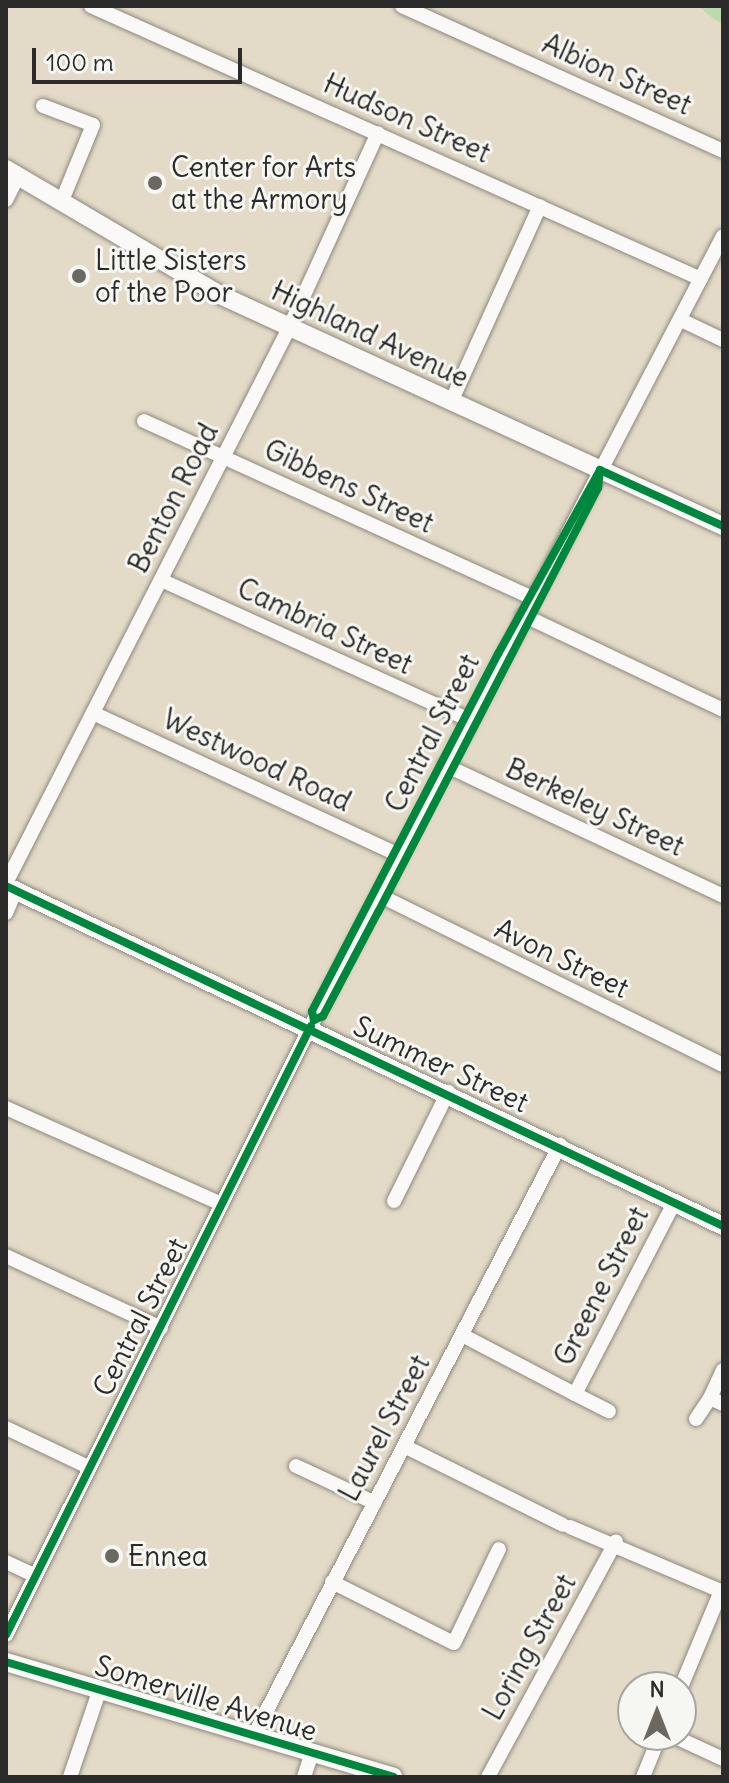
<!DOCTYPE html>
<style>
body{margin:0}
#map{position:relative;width:729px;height:1783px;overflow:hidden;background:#e3dac7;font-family:Delius,sans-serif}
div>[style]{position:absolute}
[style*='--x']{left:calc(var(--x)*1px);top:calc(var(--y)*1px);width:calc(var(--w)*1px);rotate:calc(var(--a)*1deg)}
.green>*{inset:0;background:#badcad}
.roads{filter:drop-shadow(0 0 2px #8d887e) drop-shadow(0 0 2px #8d887e)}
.minor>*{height:14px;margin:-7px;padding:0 7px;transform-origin:7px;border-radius:7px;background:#fbf9f7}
.major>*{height:18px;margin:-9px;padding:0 9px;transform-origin:9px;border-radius:9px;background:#fbf9f7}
.cycleway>*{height:8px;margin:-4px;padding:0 4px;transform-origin:4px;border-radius:4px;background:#00873e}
.dots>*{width:22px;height:22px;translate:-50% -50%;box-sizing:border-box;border:4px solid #f6f6f2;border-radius:50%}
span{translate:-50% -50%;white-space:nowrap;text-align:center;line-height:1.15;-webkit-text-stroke:6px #f6f6f2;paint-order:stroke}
.street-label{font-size:28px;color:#2b2b2b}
.poi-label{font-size:28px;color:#2b2b2b}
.left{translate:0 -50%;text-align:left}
.frame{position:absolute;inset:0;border:8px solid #2b2b2b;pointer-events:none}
.north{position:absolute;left:617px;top:1671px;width:80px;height:80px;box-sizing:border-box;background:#f6f6f2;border:2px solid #a5a5a2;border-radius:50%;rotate:0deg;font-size:22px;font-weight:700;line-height:32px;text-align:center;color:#2b2b2b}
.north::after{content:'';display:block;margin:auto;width:28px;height:36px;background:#6b6862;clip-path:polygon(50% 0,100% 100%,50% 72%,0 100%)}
.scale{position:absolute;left:32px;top:48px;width:210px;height:36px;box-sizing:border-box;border:4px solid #2b2b2b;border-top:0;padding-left:10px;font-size:24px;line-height:28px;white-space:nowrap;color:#2b2b2b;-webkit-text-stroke:6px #f6f6f2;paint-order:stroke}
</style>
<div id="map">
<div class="green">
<div style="clip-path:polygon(698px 6px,723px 6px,723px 24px,715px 20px)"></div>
</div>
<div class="roads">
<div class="minor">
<div style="--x:91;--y:6;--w:668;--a:24.11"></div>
<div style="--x:402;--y:6;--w:352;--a:24.3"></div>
<div style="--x:43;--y:106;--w:53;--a:20.8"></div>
<div style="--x:93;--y:125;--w:84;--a:112.3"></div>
<div style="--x:6;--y:200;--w:27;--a:-63"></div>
<div style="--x:681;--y:320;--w:47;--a:25.5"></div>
<div style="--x:451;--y:402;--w:215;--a:-65.6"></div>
<div style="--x:144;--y:421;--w:426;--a:24.5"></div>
<div style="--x:161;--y:580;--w:338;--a:24.4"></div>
<div style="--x:523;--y:615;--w:221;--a:25.4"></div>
<div style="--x:93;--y:713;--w:337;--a:24.9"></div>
<div style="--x:445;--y:765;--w:307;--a:25.2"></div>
<div style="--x:6;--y:883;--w:623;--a:-62.98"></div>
<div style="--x:289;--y:328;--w:214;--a:-65.5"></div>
<div style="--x:379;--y:895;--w:384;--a:26.3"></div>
<div style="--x:6;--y:913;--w:25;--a:-67"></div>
<div style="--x:6;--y:1108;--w:236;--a:24"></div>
<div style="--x:394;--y:1201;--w:122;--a:-63.6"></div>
<div style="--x:6;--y:1256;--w:171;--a:24.9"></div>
<div style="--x:462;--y:1335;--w:127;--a:27.6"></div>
<div style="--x:575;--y:1394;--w:215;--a:-62.6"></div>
<div style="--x:723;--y:1370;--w:31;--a:115"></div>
<div style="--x:710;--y:1398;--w:14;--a:25"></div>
<div style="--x:575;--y:1394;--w:38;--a:27"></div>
<div style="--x:696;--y:1419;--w:25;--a:-56"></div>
<div style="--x:6;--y:1428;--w:91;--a:25.4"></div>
<div style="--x:406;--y:1447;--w:175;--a:26.4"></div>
<div style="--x:296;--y:1466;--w:87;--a:25.1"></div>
<div style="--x:570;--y:1527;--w:166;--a:23"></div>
<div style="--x:6;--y:1562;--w:31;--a:25"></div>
<div style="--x:332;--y:1582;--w:136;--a:26.6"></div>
<div style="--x:454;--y:1643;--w:104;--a:-64.4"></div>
<div style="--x:6;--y:1635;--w:688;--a:-63.4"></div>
<div style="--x:314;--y:1020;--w:884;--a:-62.45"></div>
<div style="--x:681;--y:1687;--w:104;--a:-67.4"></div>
<div style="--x:254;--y:1735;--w:665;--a:-62.59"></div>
<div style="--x:671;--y:1735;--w:57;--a:24.8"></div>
<div style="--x:70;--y:1777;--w:93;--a:-71.2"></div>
<div style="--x:304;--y:1777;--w:25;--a:-72"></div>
<div style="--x:488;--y:1777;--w:268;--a:-61.5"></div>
<div style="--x:643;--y:1777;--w:45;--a:-68"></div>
</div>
<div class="major">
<div style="--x:6;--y:169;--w:246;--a:30.5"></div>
<div style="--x:218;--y:294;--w:556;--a:24.67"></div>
<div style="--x:6;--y:886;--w:794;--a:25.37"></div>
<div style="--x:6;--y:1662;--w:404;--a:16.5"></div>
</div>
</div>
<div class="cycleway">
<div style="--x:600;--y:470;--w:18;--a:96"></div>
<div style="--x:598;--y:488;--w:478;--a:117.4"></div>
<div style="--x:378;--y:912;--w:118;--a:117.9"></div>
<div style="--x:323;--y:1016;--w:10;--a:156"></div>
<div style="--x:314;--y:1020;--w:9;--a:-103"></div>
<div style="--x:312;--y:1011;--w:403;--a:-62.5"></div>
<div style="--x:498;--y:654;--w:210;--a:-61"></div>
<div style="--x:600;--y:470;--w:135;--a:24.5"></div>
<div style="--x:6;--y:886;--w:794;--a:25.37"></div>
<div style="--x:6;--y:1635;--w:681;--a:-63.4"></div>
<div style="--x:6;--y:1662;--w:404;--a:16.5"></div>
</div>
<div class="dots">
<div style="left:155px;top:183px;background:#6b6862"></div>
<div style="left:79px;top:276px;background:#6b6862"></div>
<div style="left:112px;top:1556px;background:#6b6862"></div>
</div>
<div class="street-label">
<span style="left:617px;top:74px;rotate:24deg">Albion Street</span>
<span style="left:407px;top:118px;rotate:24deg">Hudson Street</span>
<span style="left:370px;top:334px;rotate:25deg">Highland Avenue</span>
<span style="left:349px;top:486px;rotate:25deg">Gibbens Street</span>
<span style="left:173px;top:498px;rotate:-63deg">Benton Road</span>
<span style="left:325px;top:626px;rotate:25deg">Cambria Street</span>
<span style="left:432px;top:733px;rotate:-63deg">Central Street</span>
<span style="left:257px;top:760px;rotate:25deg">Westwood Road</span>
<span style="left:595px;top:807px;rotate:25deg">Berkeley Street</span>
<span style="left:562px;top:958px;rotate:26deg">Avon Street</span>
<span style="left:441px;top:1064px;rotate:25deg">Summer Street</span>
<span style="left:601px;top:1286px;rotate:-63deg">Greene Street</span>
<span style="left:140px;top:1317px;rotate:-63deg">Central Street</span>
<span style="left:384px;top:1428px;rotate:-62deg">Laurel Street</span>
<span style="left:529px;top:1647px;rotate:-61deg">Loring Street</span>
<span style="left:206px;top:1698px;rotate:17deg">Somerville Avenue</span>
</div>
<div class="poi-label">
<span class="left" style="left:171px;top:183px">Center for Arts<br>at the Armory</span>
<span class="left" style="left:95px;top:276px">Little Sisters<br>of the Poor</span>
<span class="left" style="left:128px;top:1556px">Ennea</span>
</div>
<div class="frame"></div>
<div class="north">N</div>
<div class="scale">100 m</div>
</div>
